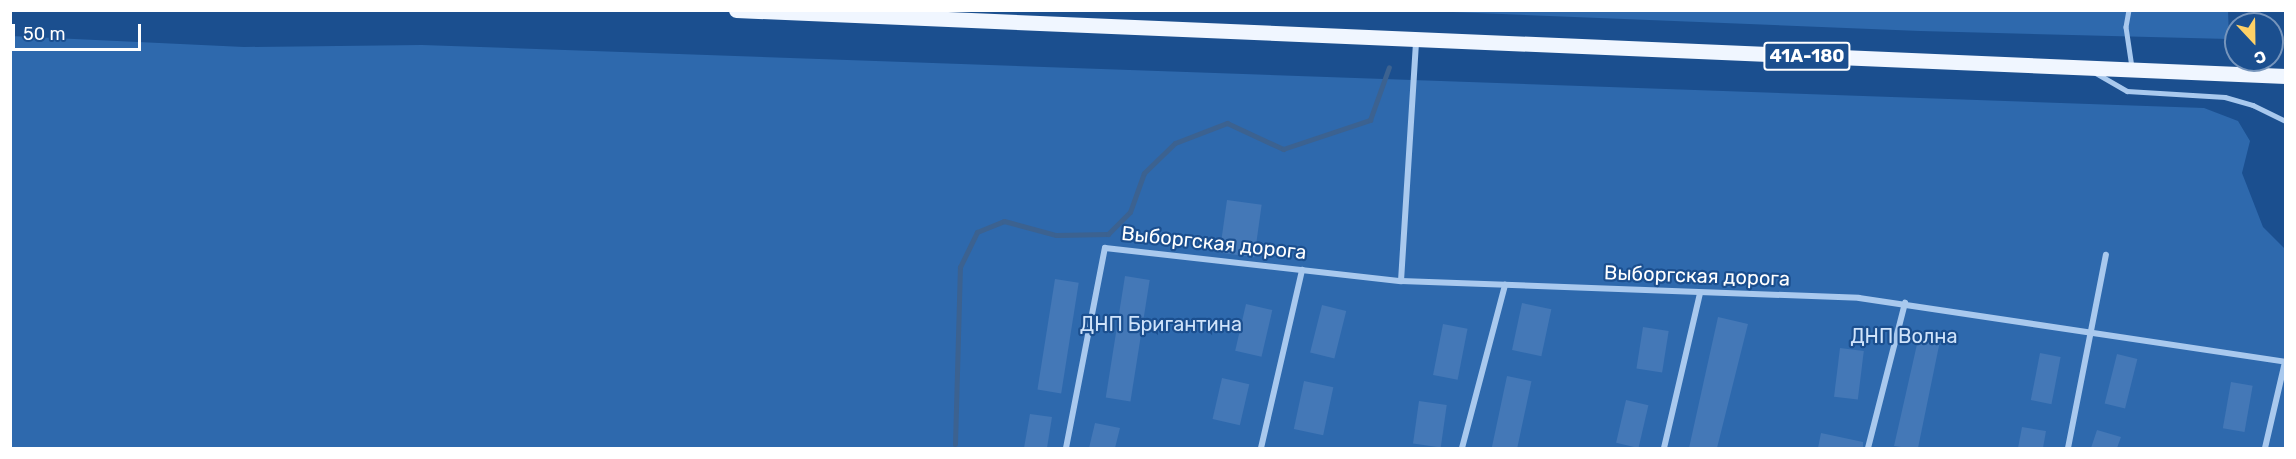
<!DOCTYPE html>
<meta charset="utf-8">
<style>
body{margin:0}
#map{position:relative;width:2296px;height:459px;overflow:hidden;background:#1b4f8f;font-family:Rubik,sans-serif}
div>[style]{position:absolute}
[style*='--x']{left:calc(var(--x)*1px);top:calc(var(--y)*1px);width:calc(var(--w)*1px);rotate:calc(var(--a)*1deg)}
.green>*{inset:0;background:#2e69ad}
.stream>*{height:5px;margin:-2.5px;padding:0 2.5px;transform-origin:2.5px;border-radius:2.5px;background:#3c6290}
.building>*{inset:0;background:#4478b7;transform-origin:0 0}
.service>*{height:4.5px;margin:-2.25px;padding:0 2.25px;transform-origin:2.25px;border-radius:2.25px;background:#a9c9ee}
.minor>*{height:6px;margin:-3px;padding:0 3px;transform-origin:3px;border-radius:3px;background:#a9c9ee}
.primary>*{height:15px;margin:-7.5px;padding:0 7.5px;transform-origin:7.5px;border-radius:7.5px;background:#f0f6ff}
span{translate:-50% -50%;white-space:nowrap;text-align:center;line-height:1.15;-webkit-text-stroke:4.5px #1b4f8f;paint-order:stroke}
.shield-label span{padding:2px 4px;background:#1b4f8f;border:2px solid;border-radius:4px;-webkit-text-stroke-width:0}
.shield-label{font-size:18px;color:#fff;font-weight:700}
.street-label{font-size:20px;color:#fff}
.park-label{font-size:20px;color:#cfe3fa}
.frame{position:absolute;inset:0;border:12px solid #fff;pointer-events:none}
.north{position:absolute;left:2224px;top:12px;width:60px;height:60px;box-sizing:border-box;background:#1b4f8f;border:2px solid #7695bc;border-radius:50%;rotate:158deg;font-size:16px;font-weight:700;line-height:24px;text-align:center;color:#fff}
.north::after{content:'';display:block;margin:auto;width:21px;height:27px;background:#ffd166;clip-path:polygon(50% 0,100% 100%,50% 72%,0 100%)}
.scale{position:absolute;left:12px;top:24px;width:129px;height:27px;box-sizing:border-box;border:3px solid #fff;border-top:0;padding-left:8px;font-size:18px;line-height:21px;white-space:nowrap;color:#fff;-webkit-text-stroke:4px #1b4f8f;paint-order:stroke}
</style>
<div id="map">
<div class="green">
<div style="clip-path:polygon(2228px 10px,2229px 39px,1920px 31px,1428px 11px)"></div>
<div style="clip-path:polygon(11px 36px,244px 47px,422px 45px,2204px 108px,2238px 121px,2250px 141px,2242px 173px,2263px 227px,2285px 249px,2285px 448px,11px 448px)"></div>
</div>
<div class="stream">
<div style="--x:955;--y:444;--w:177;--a:-88.4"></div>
<div style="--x:960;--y:267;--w:39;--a:-64"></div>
<div style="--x:977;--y:232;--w:29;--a:-22"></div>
<div style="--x:1004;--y:221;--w:54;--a:15.1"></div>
<div style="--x:1056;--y:235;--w:52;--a:-1.1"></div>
<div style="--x:1108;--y:234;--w:31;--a:-45"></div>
<div style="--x:1130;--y:212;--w:41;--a:-70.3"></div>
<div style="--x:1144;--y:173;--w:43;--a:-44.1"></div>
<div style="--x:1175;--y:143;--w:56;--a:-21"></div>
<div style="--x:1227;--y:123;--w:62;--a:24.9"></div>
<div style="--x:1283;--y:149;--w:92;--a:-18.4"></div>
<div style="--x:1370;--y:120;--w:56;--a:-70.3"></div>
</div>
<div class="building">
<div style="left:1227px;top:200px;width:35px;height:53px;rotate:8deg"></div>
<div style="left:1125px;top:276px;width:25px;height:123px;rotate:9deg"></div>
<div style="left:1055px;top:279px;width:24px;height:112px;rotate:9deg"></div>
<div style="left:1522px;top:303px;width:30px;height:48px;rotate:12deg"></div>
<div style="left:1246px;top:304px;width:27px;height:48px;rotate:13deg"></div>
<div style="left:1322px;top:305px;width:25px;height:49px;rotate:14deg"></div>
<div style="clip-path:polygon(1718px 317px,1748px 324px,1717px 448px,1689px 448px)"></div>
<div style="left:1443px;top:324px;width:25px;height:52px;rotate:11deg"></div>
<div style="left:1643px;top:327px;width:26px;height:42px;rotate:9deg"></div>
<div style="clip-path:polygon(1920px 331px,1941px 336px,1918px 448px,1908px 448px,1894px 446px)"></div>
<div style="left:1840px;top:348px;width:24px;height:49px;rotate:7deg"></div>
<div style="left:2040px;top:353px;width:21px;height:48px;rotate:11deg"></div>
<div style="left:2117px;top:354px;width:21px;height:51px;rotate:14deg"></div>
<div style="left:1507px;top:376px;width:25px;height:74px;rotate:12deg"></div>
<div style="left:1222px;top:378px;width:28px;height:42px;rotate:13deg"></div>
<div style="left:1304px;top:381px;width:30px;height:49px;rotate:12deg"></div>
<div style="left:2231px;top:382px;width:22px;height:47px;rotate:10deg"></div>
<div style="left:1626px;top:400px;width:23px;height:44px;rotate:13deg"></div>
<div style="left:1419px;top:401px;width:28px;height:43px;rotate:8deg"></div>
<div style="clip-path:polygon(1030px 414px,1052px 417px,1047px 448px,1024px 448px)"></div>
<div style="clip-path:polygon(1095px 423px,1120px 428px,1115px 448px,1089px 448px)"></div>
<div style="clip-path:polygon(2022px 427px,2046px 431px,2043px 448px,2018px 448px)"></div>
<div style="clip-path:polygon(2097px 430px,2121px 437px,2117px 448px,2091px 448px)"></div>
<div style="clip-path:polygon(1821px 433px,1863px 442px,1863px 448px,1818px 448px)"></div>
</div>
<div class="service">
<div style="--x:2129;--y:10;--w:17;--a:100"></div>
<div style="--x:2126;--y:27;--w:40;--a:81.5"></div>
<div style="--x:2096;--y:73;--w:36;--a:30"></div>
<div style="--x:2127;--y:91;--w:98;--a:3.5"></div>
<div style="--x:2225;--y:97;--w:29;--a:16"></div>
<div style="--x:2253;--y:105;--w:37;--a:26"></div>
</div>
<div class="minor">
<div style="--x:1401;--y:281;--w:241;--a:-86.4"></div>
<div style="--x:1066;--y:448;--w:204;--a:-79"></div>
<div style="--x:1105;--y:248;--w:298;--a:6.4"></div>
<div style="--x:1401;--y:281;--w:458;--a:2.1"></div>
<div style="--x:1859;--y:298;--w:432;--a:8.5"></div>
<div style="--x:1261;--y:448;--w:183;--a:-77"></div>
<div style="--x:1462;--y:448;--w:169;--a:-75.2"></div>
<div style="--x:1664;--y:448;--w:159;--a:-76.9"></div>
<div style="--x:1868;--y:448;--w:150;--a:-75.7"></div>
<div style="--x:2068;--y:448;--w:197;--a:-78.9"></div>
<div style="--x:2265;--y:448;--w:88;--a:-76.9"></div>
</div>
<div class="primary">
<div style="--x:736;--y:10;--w:1551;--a:2.44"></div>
</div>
<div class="shield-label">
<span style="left:1807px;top:56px">41А-180</span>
</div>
<div class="street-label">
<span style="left:1214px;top:243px;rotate:6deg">Выборгская дорога</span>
<span style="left:1697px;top:276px;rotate:2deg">Выборгская дорога</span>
</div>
<div class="park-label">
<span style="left:1161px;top:324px">ДНП Бригантина</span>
<span style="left:1904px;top:336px">ДНП Волна</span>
</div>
<div class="frame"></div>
<div class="north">С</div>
<div class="scale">50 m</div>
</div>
